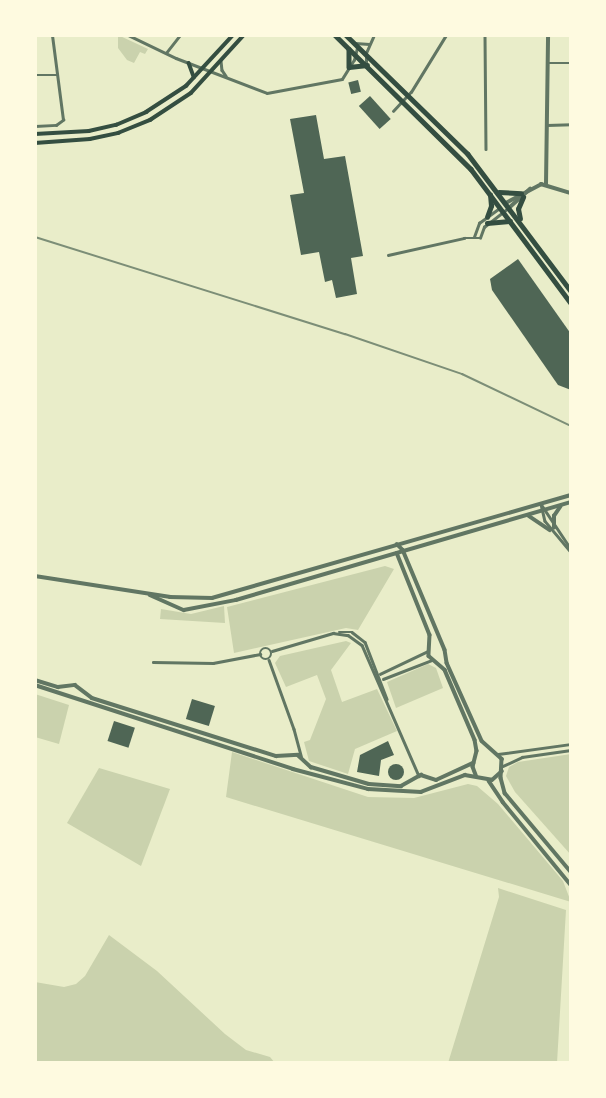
<!DOCTYPE html>
<style>
body{margin:0}
#map{position:relative;width:606px;height:1098px;overflow:hidden;background:#e9edc9;font-family:Merriweather,serif}
div>[style]{position:absolute}
[style*='--x']{left:calc(var(--x)*1px);top:calc(var(--y)*1px);width:calc(var(--w)*1px);rotate:calc(var(--a)*1deg)}
.green>*{inset:0;background:#cad2ad}
.building>*{inset:0;background:#4f6655;transform-origin:0 0}
.round{border-radius:50%}
.minor>*{height:2.5px;margin:-1.25px;padding:0 1.25px;transform-origin:1.25px;border-radius:1.25px;background:#617663}
.minor>.ring{margin:-1.25px;padding:0;box-sizing:content-box;background:none;border:2.5px solid #617663;border-radius:50%}
.tertiary>*{height:3.5px;margin:-1.75px;padding:0 1.75px;transform-origin:1.75px;border-radius:1.75px;background:#617663}
.secondary>*{height:3.5px;margin:-1.75px;padding:0 1.75px;transform-origin:1.75px;border-radius:1.75px;background:#344e41}
.primary>*{height:4.5px;margin:-2.25px;padding:0 2.25px;transform-origin:2.25px;border-radius:2.25px;background:#344e41}
.rail>*{height:2px;margin:-1px;padding:0 1px;transform-origin:1px;border-radius:1px;background:#7c8e77}
span{translate:-50% -50%;white-space:nowrap;text-align:center;line-height:1.15;-webkit-text-stroke:5px #fefae0;paint-order:stroke}
.frame{position:absolute;inset:0;border:37px solid #fefae0;pointer-events:none}
</style>
<div id="map">
<div class="green">
<div style="clip-path:polygon(118px 35px,148px 49px,145px 54px,140px 52px,134px 63px,127px 60px,118px 48px)"></div>
<div style="clip-path:polygon(385px 566px,394px 569px,358px 630px,346px 628px,234px 653px,227px 607px)"></div>
<div style="clip-path:polygon(224px 606px,225px 623px,160px 619px,161px 609px,191px 614px)"></div>
<div style="clip-path:polygon(346px 641px,351px 643px,331px 670px,342px 702px,377px 689px,397px 731px,355px 749px,348px 774px,309px 761px,304px 742px,310px 740px,326px 699px,317px 675px,286px 687px,275px 663px,280px 656px)"></div>
<div style="clip-path:polygon(428px 664px,436px 668px,443px 688px,396px 708px,387px 682px)"></div>
<div style="clip-path:polygon(35px 694px,69px 705px,59px 744px,35px 737px)"></div>
<div style="clip-path:polygon(232px 752px,368px 797px,414px 798px,468px 784px,477px 786px,498px 804px,563px 881px,571px 902px,226px 797px)"></div>
<div style="clip-path:polygon(571px 754px,571px 855px,515px 792px,506px 776px,509px 767px,518px 762px)"></div>
<div style="clip-path:polygon(99px 768px,170px 789px,141px 866px,67px 823px)"></div>
<div style="clip-path:polygon(498px 888px,566px 910px,557px 1063px,448px 1063px,499px 897px)"></div>
<div style="clip-path:polygon(109px 935px,157px 971px,225px 1034px,246px 1050px,270px 1057px,275px 1063px,35px 1063px,35px 982px,64px 987px,76px 984px,85px 976px)"></div>
</div>
<div class="building">
<div style="left:358px;top:80px;width:12px;height:10px;rotate:76deg"></div>
<div style="left:370px;top:96px;width:31px;height:15px;rotate:48deg"></div>
<div style="clip-path:polygon(316px 115px,324px 159px,345px 156px,363px 256px,351px 258px,357px 294px,336px 298px,332px 280px,325px 282px,319px 252px,301px 255px,290px 195px,304px 193px,290px 119px)"></div>
<div style="clip-path:polygon(518px 259px,571px 334px,571px 390px,558px 385px,492px 290px,490px 279px)"></div>
<div style="left:192px;top:699px;width:24px;height:21px;rotate:17deg"></div>
<div style="left:114px;top:721px;width:22px;height:21px;rotate:18deg"></div>
<div style="clip-path:polygon(388px 741px,394px 755px,381px 760px,379px 776px,357px 772px,360px 755px)"></div>
<div class="round" style="left:388px;top:764px;width:16px;height:16px"></div>
</div>
<div class="minor">
<div style="--x:128;--y:35;--w:53;--a:25.6"></div>
<div style="--x:176;--y:58;--w:97;--a:21"></div>
<div style="--x:267;--y:93;--w:76;--a:-10.6"></div>
<div style="--x:342;--y:79;--w:22;--a:-58"></div>
<div style="--x:354;--y:60;--w:12;--a:-76"></div>
<div style="--x:485;--y:35;--w:114;--a:89.5"></div>
<div style="--x:355;--y:43;--w:14;--a:4"></div>
<div style="--x:166;--y:53;--w:23;--a:-52"></div>
<div style="--x:221;--y:61;--w:9;--a:84"></div>
<div style="--x:222;--y:70;--w:7;--a:56"></div>
<div style="--x:547;--y:63;--w:24;--a:0"></div>
<div style="--x:366;--y:64;--w:11;--a:-90"></div>
<div style="--x:366;--y:53;--w:20;--a:-66"></div>
<div style="--x:35;--y:75;--w:22;--a:0"></div>
<div style="--x:393;--y:111;--w:26;--a:-47"></div>
<div style="--x:411;--y:92;--w:67;--a:-58.4"></div>
<div style="--x:547;--y:125;--w:24;--a:-2"></div>
<div style="--x:35;--y:126;--w:21;--a:-3"></div>
<div style="--x:56;--y:125;--w:9;--a:-36"></div>
<div style="--x:63;--y:120;--w:86;--a:-97.4"></div>
<div style="--x:474;--y:237;--w:15;--a:-70"></div>
<div style="--x:479;--y:223;--w:24;--a:-36"></div>
<div style="--x:388;--y:255;--w:78;--a:-12.6"></div>
<div style="--x:464;--y:238;--w:16;--a:0"></div>
<div style="--x:480;--y:238;--w:12;--a:-70"></div>
<div style="--x:484;--y:227;--w:31;--a:-38"></div>
<div style="--x:541;--y:504;--w:17;--a:77"></div>
<div style="--x:545;--y:521;--w:40;--a:50"></div>
<div style="--x:541;--y:504;--w:54;--a:56.3"></div>
<div style="--x:339;--y:632;--w:13;--a:0"></div>
<div style="--x:352;--y:632;--w:16;--a:38"></div>
<div style="--x:365;--y:642;--w:61;--a:68.9"></div>
<div style="--x:333;--y:633;--w:15;--a:8"></div>
<div style="--x:348;--y:635;--w:17;--a:36"></div>
<div style="--x:362;--y:645;--w:143;--a:66.5"></div>
<div class="ring" style="left:260px;top:648px;width:9.5px;height:9.5px"></div>
<div style="--x:272;--y:651;--w:64;--a:-16.4"></div>
<div style="--x:269;--y:660;--w:73;--a:70.1"></div>
<div style="--x:294;--y:729;--w:28;--a:75"></div>
<div style="--x:153;--y:662;--w:60;--a:1"></div>
<div style="--x:213;--y:663;--w:48;--a:-10.8"></div>
<div style="--x:380;--y:674;--w:53;--a:-25.6"></div>
<div style="--x:383;--y:679;--w:53;--a:-21.2"></div>
<div style="--x:498;--y:754;--w:74;--a:-7.8"></div>
<div style="--x:503;--y:766;--w:21;--a:-25"></div>
<div style="--x:522;--y:757;--w:49;--a:-8.1"></div>
</div>
<div class="tertiary">
<div style="--x:546;--y:184;--w:149;--a:-89.2"></div>
<div style="--x:506;--y:203;--w:40;--a:-28"></div>
<div style="--x:541;--y:184;--w:31;--a:17"></div>
<div style="--x:510;--y:207;--w:27;--a:-42"></div>
<div style="--x:529;--y:516;--w:25;--a:34"></div>
<div style="--x:554;--y:528;--w:12;--a:-90"></div>
<div style="--x:554;--y:516;--w:11;--a:-56"></div>
<div style="--x:397;--y:544;--w:8;--a:45"></div>
<div style="--x:403;--y:550;--w:108;--a:67.2"></div>
<div style="--x:445;--y:650;--w:13;--a:81"></div>
<div style="--x:447;--y:663;--w:85;--a:65.8"></div>
<div style="--x:482;--y:741;--w:27;--a:42"></div>
<div style="--x:502;--y:759;--w:19;--a:93"></div>
<div style="--x:501;--y:778;--w:16;--a:75"></div>
<div style="--x:505;--y:793;--w:103;--a:50.1"></div>
<div style="--x:397;--y:553;--w:88;--a:68.1"></div>
<div style="--x:430;--y:635;--w:21;--a:93"></div>
<div style="--x:429;--y:656;--w:21;--a:41"></div>
<div style="--x:445;--y:670;--w:76;--a:66.8"></div>
<div style="--x:475;--y:740;--w:11;--a:80"></div>
<div style="--x:477;--y:751;--w:16;--a:104"></div>
<div style="--x:473;--y:767;--w:9;--a:69"></div>
<div style="--x:35;--y:576;--w:137;--a:8.8"></div>
<div style="--x:170;--y:597;--w:42;--a:1.4"></div>
<div style="--x:212;--y:598;--w:373;--a:-16"></div>
<div style="--x:150;--y:595;--w:37;--a:24"></div>
<div style="--x:184;--y:610;--w:53;--a:-10.9"></div>
<div style="--x:236;--y:600;--w:349;--a:-16.3"></div>
<div style="--x:35;--y:680;--w:24;--a:17"></div>
<div style="--x:58;--y:687;--w:17;--a:-7"></div>
<div style="--x:75;--y:685;--w:21;--a:37"></div>
<div style="--x:92;--y:698;--w:193;--a:17.5"></div>
<div style="--x:276;--y:756;--w:22;--a:-3"></div>
<div style="--x:298;--y:755;--w:18;--a:43"></div>
<div style="--x:311;--y:767;--w:60;--a:16.3"></div>
<div style="--x:369;--y:784;--w:32;--a:4"></div>
<div style="--x:401;--y:786;--w:23;--a:-29"></div>
<div style="--x:421;--y:775;--w:16;--a:18"></div>
<div style="--x:436;--y:780;--w:41;--a:-24.7"></div>
<div style="--x:35;--y:685;--w:271;--a:18"></div>
<div style="--x:293;--y:769;--w:78;--a:14.9"></div>
<div style="--x:368;--y:789;--w:53;--a:3.2"></div>
<div style="--x:421;--y:792;--w:47;--a:-21.1"></div>
<div style="--x:465;--y:775;--w:27;--a:10"></div>
<div style="--x:492;--y:780;--w:13;--a:-42"></div>
<div style="--x:489;--y:781;--w:25;--a:56"></div>
<div style="--x:503;--y:802;--w:107;--a:50.7"></div>
</div>
<div class="secondary">
<div style="--x:189;--y:63;--w:15;--a:70"></div>
<div style="--x:35;--y:134;--w:54;--a:-3.2"></div>
<div style="--x:89;--y:131;--w:28;--a:-13"></div>
<div style="--x:116;--y:125;--w:33;--a:-23"></div>
<div style="--x:146;--y:112;--w:48;--a:-33"></div>
<div style="--x:186;--y:86;--w:69;--a:-47.3"></div>
<div style="--x:35;--y:143;--w:55;--a:-4.2"></div>
<div style="--x:90;--y:139;--w:29;--a:-12"></div>
<div style="--x:118;--y:133;--w:35;--a:-22"></div>
<div style="--x:150;--y:120;--w:49;--a:-33.4"></div>
<div style="--x:191;--y:93;--w:79;--a:-47.6"></div>
</div>
<div class="primary">
<div style="--x:335;--y:35;--w:191;--a:44.6"></div>
<div style="--x:471;--y:169;--w:167;--a:53.3"></div>
<div style="--x:346;--y:35;--w:170;--a:44.3"></div>
<div style="--x:468;--y:154;--w:171;--a:53.1"></div>
<div style="--x:349;--y:49;--w:18;--a:90"></div>
<div style="--x:349;--y:67;--w:18;--a:-6"></div>
<div style="--x:499;--y:192;--w:22;--a:3"></div>
<div style="--x:487;--y:217;--w:12;--a:-70"></div>
<div style="--x:491;--y:206;--w:11;--a:-95"></div>
<div style="--x:520;--y:219;--w:10;--a:-101"></div>
<div style="--x:518;--y:209;--w:13;--a:-67"></div>
<div style="--x:487;--y:223;--w:23;--a:-5"></div>
</div>
<div class="rail">
<div style="--x:35;--y:237;--w:325;--a:17.4"></div>
<div style="--x:345;--y:334;--w:124;--a:18.9"></div>
<div style="--x:462;--y:374;--w:121;--a:25.5"></div>
</div>
<div class="frame"></div>
</div>
